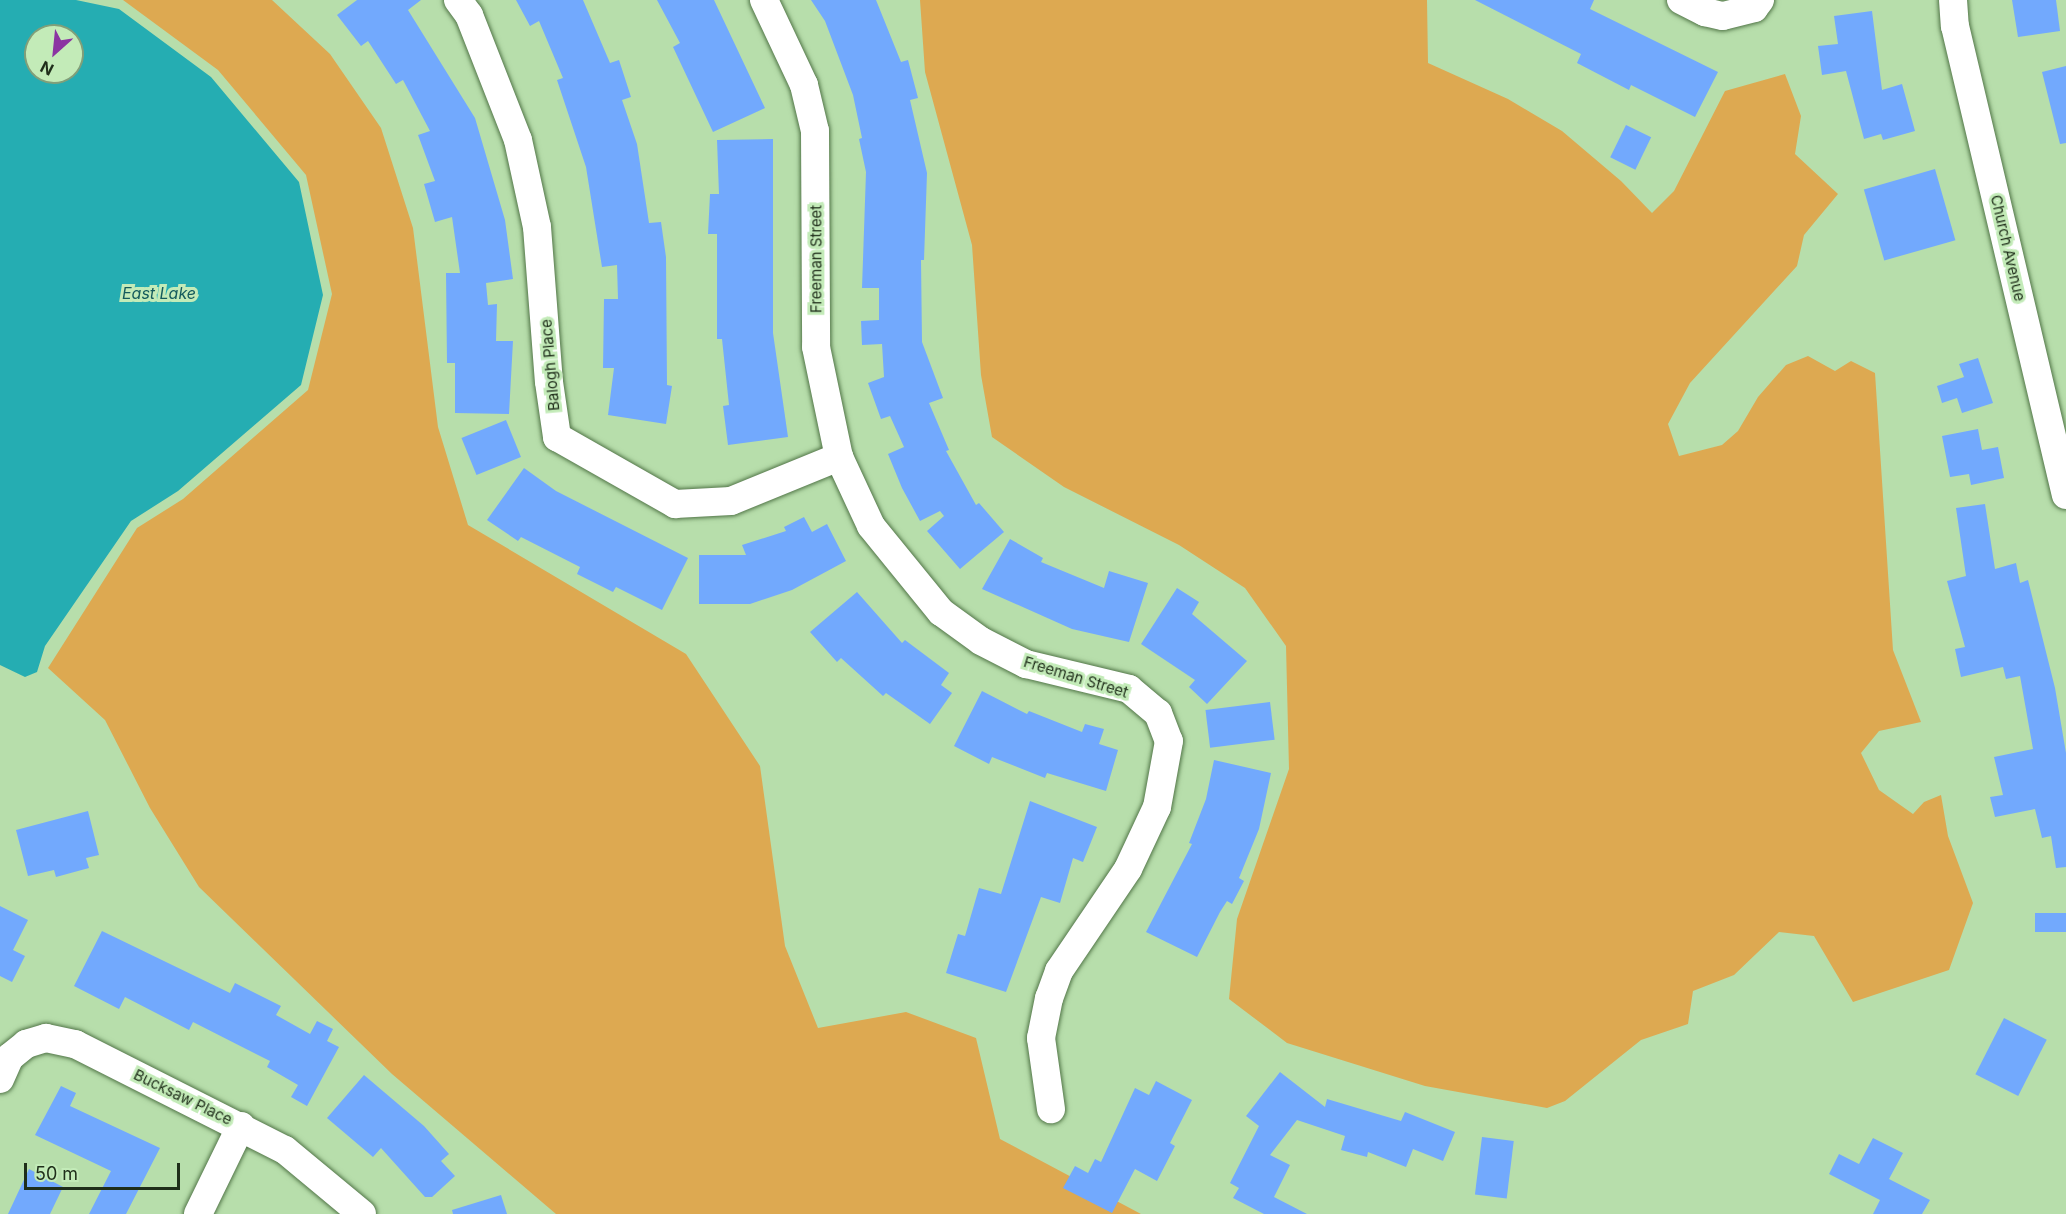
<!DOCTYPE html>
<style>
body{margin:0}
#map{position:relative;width:2066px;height:1214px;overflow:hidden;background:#b7deab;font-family:Inter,sans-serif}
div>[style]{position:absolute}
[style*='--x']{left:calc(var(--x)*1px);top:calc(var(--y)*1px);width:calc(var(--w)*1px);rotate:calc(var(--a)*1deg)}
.green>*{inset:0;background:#dda951}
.water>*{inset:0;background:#25adb2}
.building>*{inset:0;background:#72a9fd;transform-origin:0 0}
.roads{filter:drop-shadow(0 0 2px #527648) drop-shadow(0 0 2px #527648)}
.minor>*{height:28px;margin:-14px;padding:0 14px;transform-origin:14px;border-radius:14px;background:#fff}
span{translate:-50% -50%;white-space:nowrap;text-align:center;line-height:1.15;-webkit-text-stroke:6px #c3ebb8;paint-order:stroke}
.street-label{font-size:15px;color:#1f2e1a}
.water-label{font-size:16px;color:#145b5d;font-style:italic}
.north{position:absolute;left:24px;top:24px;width:60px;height:60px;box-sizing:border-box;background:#c3ebb8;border:2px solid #819f79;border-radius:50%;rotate:207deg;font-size:16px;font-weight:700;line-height:24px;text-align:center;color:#1f2e1a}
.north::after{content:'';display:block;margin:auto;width:21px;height:27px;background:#8b34a2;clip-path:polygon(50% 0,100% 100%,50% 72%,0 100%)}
.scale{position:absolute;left:24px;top:1163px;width:156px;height:27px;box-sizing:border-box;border:3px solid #1f2e1a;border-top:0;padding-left:8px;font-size:18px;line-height:21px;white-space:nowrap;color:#1f2e1a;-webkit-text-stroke:4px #c3ebb8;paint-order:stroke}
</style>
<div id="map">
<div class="green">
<div style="clip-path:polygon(123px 0,272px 0,330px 54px,381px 128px,413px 228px,438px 427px,468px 525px,686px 654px,760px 766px,785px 946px,818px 1028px,906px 1012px,976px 1038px,1000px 1139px,1141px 1214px,556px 1214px,392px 1074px,199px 887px,150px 808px,105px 720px,48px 668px,137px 528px,183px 499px,308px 390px,332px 294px,306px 175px,218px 70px)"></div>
<div style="clip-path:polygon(920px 0,1427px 0,1428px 63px,1508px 99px,1562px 131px,1621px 181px,1652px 213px,1674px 191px,1725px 91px,1785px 74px,1801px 116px,1795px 154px,1838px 194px,1804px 235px,1797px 266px,1690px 383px,1668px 424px,1679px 456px,1722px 445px,1738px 431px,1758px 397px,1786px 365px,1808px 356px,1835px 371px,1851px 361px,1875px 373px,1893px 650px,1921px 722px,1879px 731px,1861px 753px,1879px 790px,1913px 814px,1924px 802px,1941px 795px,1948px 836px,1973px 903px,1949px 970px,1853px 1002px,1814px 936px,1779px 932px,1734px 975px,1693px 991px,1688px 1024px,1641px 1040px,1565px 1101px,1547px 1108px,1425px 1086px,1287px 1043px,1229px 999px,1237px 919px,1289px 769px,1286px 646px,1245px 588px,1179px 545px,1064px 487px,992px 437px,981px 375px,972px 245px,925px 72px)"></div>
</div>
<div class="water">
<div style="clip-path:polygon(evenodd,0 0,76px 0,119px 9px,211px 77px,299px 182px,323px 295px,301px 385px,178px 491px,131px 521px,45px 646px,37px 672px,25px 677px,0 665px,0 0,36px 36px,72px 36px,72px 72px,36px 72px,36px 36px)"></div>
</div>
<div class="building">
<div style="clip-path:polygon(357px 0,421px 0,408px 10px,475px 118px,505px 220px,513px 279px,486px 283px,488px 305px,497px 304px,496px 341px,513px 341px,509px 414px,455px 413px,455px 363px,447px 363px,446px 273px,460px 273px,452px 217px,435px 222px,424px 184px,435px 181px,418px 135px,430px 131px,403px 80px,396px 84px,368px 41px,361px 46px,337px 15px)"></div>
<div style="clip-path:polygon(516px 0,583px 0,610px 63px,619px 60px,631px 97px,622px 100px,637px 144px,649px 223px,661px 222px,666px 257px,667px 385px,672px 386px,666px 424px,608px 415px,614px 368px,603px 368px,604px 299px,618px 299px,617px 265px,602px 267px,586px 167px,557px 80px,563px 78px,539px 21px,530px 26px)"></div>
<div style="clip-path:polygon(657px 0,714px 0,765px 108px,713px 132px,673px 47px,680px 43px)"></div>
<div style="clip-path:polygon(811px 0,876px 0,901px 62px,908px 60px,918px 98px,910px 100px,927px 173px,924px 260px,921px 260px,922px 342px,943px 398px,929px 403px,949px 450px,946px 451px,976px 505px,979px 503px,1004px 532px,960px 569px,927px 531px,944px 516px,940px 511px,920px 521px,902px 488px,888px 454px,904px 447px,890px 416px,881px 419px,868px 383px,884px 377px,882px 344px,862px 345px,861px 321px,879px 320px,879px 288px,862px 288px,866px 172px,859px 139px,862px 138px,853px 95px,825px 21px)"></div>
<div style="clip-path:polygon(1475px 0,1594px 0,1590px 9px,1718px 72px,1695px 117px,1631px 85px,1629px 90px,1577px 63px,1581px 54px)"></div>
<div style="clip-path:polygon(2012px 0,2056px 0,2060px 31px,2018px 37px)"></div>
<div style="clip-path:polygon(1872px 11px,1882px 90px,1902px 84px,1915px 131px,1883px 140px,1881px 134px,1864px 139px,1846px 71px,1822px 75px,1818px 46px,1838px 44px,1834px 16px)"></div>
<div style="clip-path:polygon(2066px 66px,2066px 143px,2060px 144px,2042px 72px)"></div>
<div style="left:1626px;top:125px;width:28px;height:36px;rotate:26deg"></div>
<div style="clip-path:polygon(773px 139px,773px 333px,788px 437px,728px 445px,723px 406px,729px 405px,722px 339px,717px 339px,717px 234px,708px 234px,710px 194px,719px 194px,717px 140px)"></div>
<div style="left:1935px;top:169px;width:74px;height:74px;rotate:74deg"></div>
<div style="clip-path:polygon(1978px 358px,1993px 403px,1962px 413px,1957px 398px,1942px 403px,1937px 386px,1964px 377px,1959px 364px)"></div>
<div style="left:506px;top:420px;width:40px;height:48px;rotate:68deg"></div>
<div style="clip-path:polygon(1978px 429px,1982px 450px,1998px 447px,2004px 478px,1971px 485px,1969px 474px,1950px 477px,1942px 436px)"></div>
<div style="clip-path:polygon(524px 468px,556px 491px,688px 558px,662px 610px,616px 587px,613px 592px,577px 574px,580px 567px,521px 537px,518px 541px,487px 520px)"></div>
<div style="clip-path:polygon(1985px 504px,1995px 569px,2016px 563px,2020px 583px,2028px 580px,2055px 688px,2066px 753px,2066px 867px,2056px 868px,2051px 836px,2042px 838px,2035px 809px,1995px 817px,1990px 797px,2003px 795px,1994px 757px,2033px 749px,2020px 676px,2006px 679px,2003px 667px,1961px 677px,1955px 649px,1965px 647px,1947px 581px,1966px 576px,1956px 508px)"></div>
<div style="clip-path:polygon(804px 517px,812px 532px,827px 524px,846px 561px,792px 590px,750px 604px,699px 604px,699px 555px,746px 555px,742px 545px,786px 531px,784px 527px)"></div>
<div style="clip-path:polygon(1010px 539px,1043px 558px,1041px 562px,1104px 588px,1109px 571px,1148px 583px,1129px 642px,1072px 629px,982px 589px)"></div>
<div style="clip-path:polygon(1177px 588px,1199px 602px,1192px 614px,1247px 661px,1207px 704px,1189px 687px,1195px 680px,1141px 644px)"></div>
<div style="clip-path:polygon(857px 592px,902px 643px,905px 640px,949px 673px,941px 685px,952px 693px,930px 724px,886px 693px,883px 696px,841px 658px,837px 662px,810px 632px)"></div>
<div style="clip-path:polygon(982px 691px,1027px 714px,1029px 711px,1082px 732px,1085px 724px,1104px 729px,1099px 744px,1118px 750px,1106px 791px,1047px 773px,1045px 778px,992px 757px,989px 764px,954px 746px)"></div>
<div style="left:1270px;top:702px;width:38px;height:65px;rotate:83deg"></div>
<div style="clip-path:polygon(1214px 760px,1271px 773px,1259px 829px,1239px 878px,1244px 881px,1232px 904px,1227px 901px,1220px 912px,1197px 957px,1146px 932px,1192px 844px,1189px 843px,1206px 799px)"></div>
<div style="clip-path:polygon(1030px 801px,1097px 827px,1083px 862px,1073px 858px,1060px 903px,1041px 897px,1006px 992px,946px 973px,958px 934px,965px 936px,979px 888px,1001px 894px)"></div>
<div style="clip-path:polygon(88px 811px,99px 855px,86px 858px,89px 868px,56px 877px,54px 870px,28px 876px,16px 830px)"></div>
<div style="clip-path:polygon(0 906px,28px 920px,13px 950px,25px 956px,12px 982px,0 976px)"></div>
<div style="left:2035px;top:913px;width:31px;height:19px"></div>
<div style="clip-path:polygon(102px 931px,230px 993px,235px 983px,281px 1006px,276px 1015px,310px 1034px,317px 1021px,333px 1029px,327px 1041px,339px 1047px,307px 1106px,291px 1097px,298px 1085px,267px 1067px,270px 1061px,193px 1022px,189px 1030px,125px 997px,119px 1009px,74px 986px)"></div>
<div style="left:2004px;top:1018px;width:48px;height:63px;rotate:27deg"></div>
<div style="clip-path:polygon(1280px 1072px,1325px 1107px,1327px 1099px,1401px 1121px,1405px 1112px,1455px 1132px,1443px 1161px,1413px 1149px,1406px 1167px,1368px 1152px,1367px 1157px,1341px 1150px,1345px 1136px,1297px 1120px,1270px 1155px,1290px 1165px,1274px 1197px,1307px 1214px,1264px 1214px,1233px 1198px,1239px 1188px,1230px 1183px,1259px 1126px,1246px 1116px)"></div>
<div style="clip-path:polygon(364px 1075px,424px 1126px,449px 1154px,441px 1161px,455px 1176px,432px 1197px,425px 1197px,381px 1148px,373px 1157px,327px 1118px)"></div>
<div style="clip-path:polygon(1156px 1081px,1192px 1100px,1170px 1143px,1175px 1146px,1157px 1181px,1135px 1169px,1112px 1213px,1063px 1188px,1075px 1166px,1088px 1173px,1095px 1159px,1101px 1162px,1135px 1088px,1149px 1095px)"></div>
<div style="clip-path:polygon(61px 1086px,76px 1093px,70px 1106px,160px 1148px,126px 1214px,89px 1214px,111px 1171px,35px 1135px)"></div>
<div style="left:1482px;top:1137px;width:32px;height:58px;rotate:7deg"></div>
<div style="clip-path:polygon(1873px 1138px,1903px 1153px,1889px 1179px,1930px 1200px,1922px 1214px,1873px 1214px,1880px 1200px,1829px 1174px,1839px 1154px,1859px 1164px)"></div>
<div style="clip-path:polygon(29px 1169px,63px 1187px,50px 1214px,8px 1214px)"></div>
<div style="clip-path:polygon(501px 1195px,507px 1214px,453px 1214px,452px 1210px)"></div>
</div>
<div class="roads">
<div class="minor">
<div style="--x:458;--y:0;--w:19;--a:54"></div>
<div style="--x:469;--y:15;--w:134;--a:68.6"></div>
<div style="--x:518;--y:140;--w:89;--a:77.7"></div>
<div style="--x:537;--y:227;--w:155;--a:85.6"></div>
<div style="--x:549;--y:382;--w:56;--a:81.7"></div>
<div style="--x:557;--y:437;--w:136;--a:29.6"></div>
<div style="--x:675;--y:504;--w:56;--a:-3.1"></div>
<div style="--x:731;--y:501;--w:117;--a:-22.2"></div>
<div style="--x:764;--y:0;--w:94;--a:64.8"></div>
<div style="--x:804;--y:85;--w:47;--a:76.6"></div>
<div style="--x:815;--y:131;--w:216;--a:89.7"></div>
<div style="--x:816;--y:347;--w:112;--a:78.2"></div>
<div style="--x:839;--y:457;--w:76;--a:65.1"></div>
<div style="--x:871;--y:526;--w:111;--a:50.9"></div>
<div style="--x:941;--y:612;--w:49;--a:35.9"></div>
<div style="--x:981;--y:641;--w:51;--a:27.1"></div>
<div style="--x:1026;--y:664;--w:106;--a:13.6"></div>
<div style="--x:1129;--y:689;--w:38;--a:40"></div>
<div style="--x:1158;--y:713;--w:30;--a:69"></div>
<div style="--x:1169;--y:741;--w:67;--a:100.3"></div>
<div style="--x:1157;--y:807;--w:68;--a:115.1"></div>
<div style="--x:1128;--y:869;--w:123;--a:124.1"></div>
<div style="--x:1059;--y:971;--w:29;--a:110"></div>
<div style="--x:1049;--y:998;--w:41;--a:101.3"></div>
<div style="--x:1041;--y:1038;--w:72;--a:82"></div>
<div style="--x:1681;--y:0;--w:27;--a:27"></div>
<div style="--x:1705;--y:12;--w:18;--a:13"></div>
<div style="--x:1723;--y:16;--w:32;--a:-14"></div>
<div style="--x:1754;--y:8;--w:10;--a:-53"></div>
<div style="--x:1953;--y:0;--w:26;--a:86"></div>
<div style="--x:1955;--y:26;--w:482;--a:76.7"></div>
<div style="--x:0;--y:1079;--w:24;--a:-66"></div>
<div style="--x:10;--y:1057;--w:21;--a:-39"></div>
<div style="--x:26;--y:1044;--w:21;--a:-17"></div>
<div style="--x:46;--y:1038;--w:30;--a:12"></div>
<div style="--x:75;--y:1044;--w:235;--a:26.8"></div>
<div style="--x:285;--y:1150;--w:100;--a:39.7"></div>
<div style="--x:198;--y:1214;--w:98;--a:-64"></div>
</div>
</div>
<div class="street-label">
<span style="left:2008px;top:248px;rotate:77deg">Church Avenue</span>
<span style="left:816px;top:259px;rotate:-90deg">Freeman Street</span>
<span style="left:550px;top:365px;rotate:-95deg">Balogh Place</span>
<span style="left:1076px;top:677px;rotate:17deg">Freeman Street</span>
<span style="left:183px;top:1097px;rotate:26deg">Bucksaw Place</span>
</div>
<div class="water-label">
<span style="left:159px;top:293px">East Lake</span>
</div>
<div class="north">N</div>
<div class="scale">50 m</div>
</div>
